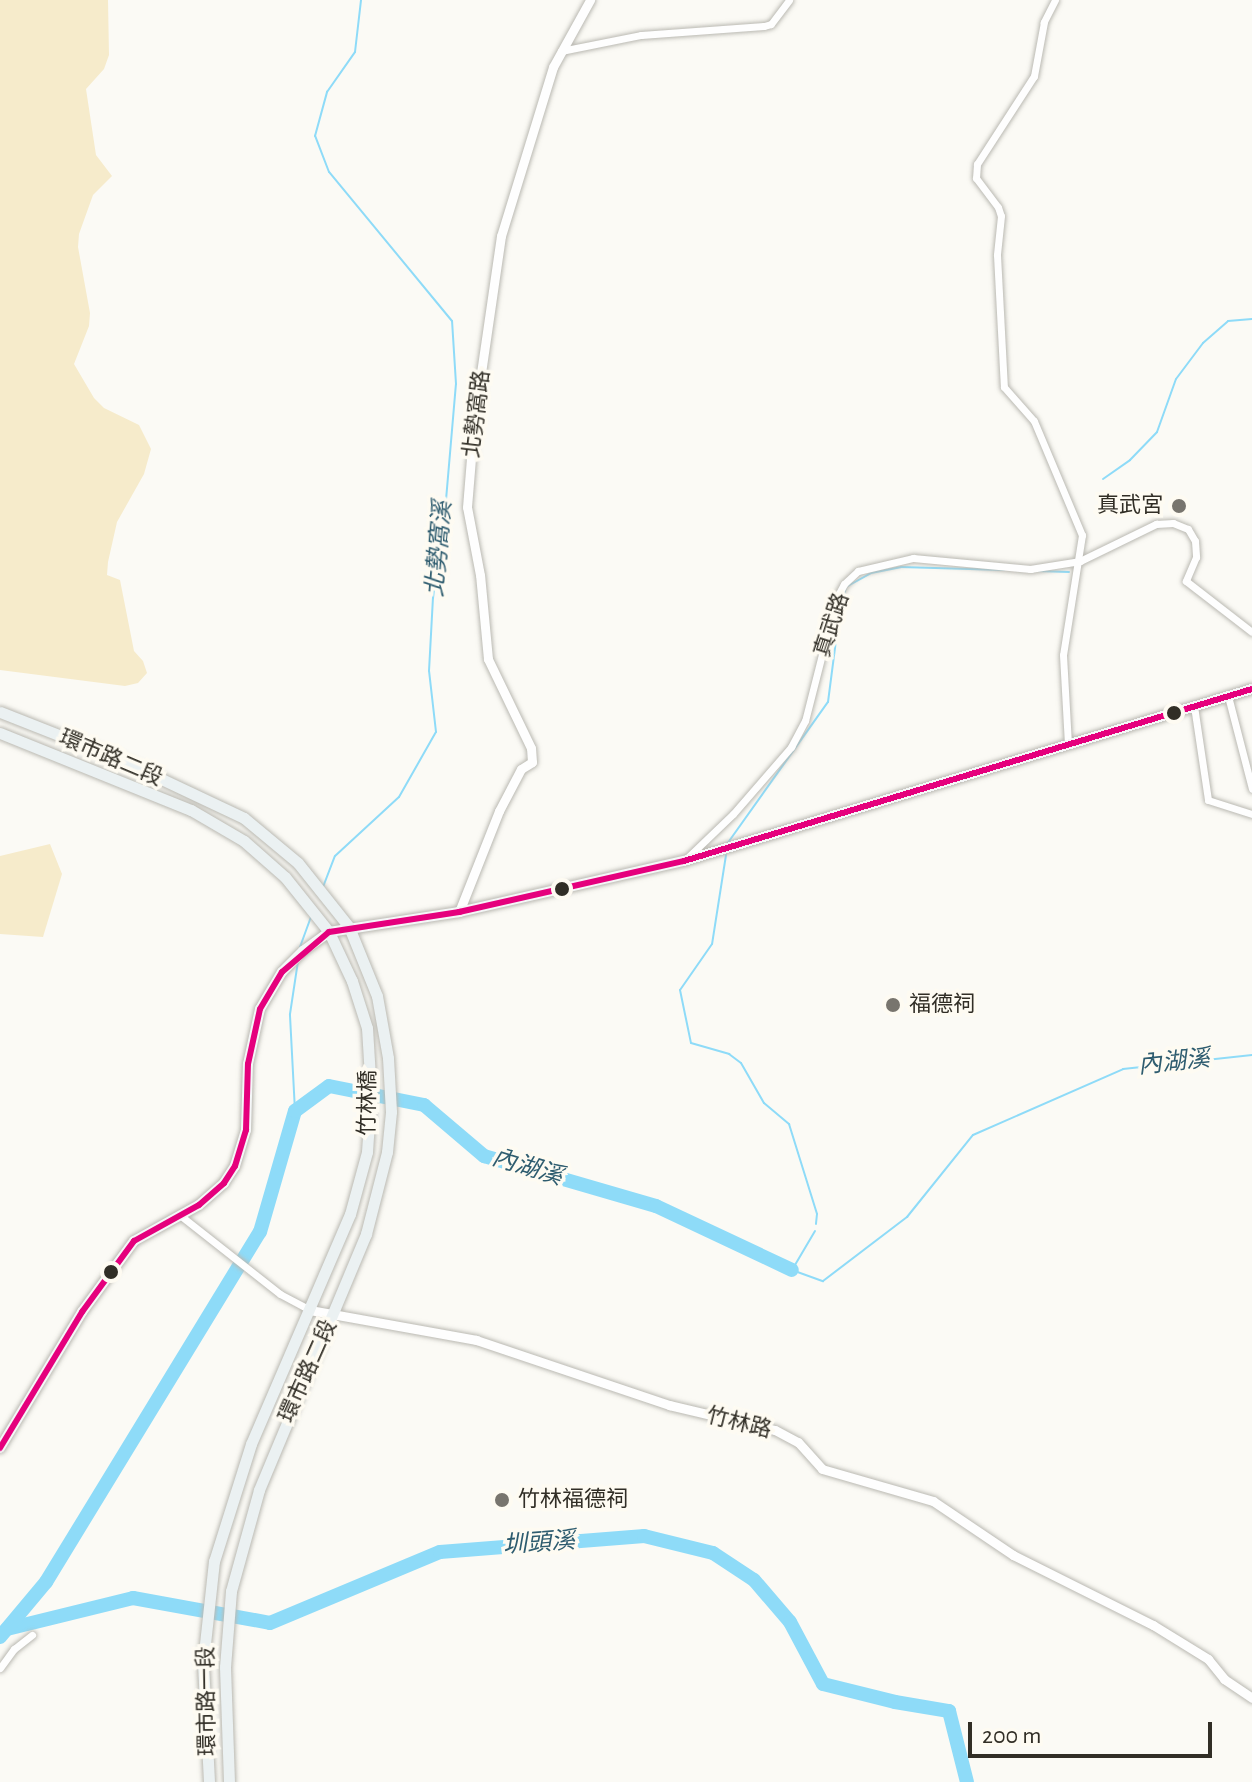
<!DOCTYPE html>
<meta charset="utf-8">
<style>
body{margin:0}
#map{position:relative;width:1252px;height:1782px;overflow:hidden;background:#fbfaf5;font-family:"Alegreya Sans","Noto Sans TC",sans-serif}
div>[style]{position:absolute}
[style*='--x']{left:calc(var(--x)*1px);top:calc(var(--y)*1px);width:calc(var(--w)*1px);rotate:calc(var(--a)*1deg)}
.green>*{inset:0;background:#f6ebcb}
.stream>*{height:2px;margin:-1px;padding:0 1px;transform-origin:1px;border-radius:1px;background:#8edbf8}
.river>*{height:14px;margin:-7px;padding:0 7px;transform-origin:7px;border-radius:7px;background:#8edbf8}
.roads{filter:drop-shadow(0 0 2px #bab9b2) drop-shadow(0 0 2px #bab9b2)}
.minor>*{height:7px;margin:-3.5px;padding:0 3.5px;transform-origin:3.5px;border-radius:3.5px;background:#fefefe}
.tertiary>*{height:9px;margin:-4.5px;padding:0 4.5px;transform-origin:4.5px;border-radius:4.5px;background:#fefefe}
.secondary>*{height:10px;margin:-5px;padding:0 5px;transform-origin:5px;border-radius:5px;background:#f5f7f8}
.primary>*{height:11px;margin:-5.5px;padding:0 5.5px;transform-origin:5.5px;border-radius:5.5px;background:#ebf1f2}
.bus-1>*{height:6px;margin:-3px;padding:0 3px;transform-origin:3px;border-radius:3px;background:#e5007d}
.dots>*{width:22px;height:22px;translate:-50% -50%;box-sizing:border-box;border:4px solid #fefbf2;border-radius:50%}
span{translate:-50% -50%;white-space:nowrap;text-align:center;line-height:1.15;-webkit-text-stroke:7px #fefbf2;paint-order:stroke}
.street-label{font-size:22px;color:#312e26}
.poi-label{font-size:22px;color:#312e26}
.right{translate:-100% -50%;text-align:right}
.left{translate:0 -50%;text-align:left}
.water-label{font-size:24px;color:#2e5c6f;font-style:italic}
.scale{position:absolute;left:968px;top:1722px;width:244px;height:36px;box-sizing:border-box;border:4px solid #312e26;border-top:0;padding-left:10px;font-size:24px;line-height:28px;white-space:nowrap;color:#312e26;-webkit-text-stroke:6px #fefbf2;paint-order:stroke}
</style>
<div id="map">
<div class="green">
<div style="clip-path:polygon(0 0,108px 0,109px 55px,104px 69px,86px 89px,96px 155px,112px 176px,93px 195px,79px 234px,78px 247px,90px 313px,89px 326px,74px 364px,94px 398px,104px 408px,139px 425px,151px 449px,144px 474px,117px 522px,108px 562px,107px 575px,120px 580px,134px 651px,143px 661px,147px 673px,138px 683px,125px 686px,0 670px)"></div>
<div style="clip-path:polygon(50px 844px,62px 874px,43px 937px,0 934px,0 856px)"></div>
</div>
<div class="stream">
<div style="--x:1103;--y:479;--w:33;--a:-35"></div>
<div style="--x:1130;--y:460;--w:39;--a:-46"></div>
<div style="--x:1157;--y:432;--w:56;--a:-70.3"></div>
<div style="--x:1176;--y:379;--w:45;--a:-53.1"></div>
<div style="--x:1203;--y:343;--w:33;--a:-41"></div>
<div style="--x:1228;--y:321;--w:24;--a:-5"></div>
<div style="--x:1038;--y:571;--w:31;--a:2"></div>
<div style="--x:727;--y:844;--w:174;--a:-54.6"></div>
<div style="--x:828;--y:702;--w:86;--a:-82.6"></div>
<div style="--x:839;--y:617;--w:31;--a:-77"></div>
<div style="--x:846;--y:587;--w:29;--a:-29"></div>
<div style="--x:871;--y:573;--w:31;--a:-11"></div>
<div style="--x:901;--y:567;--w:103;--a:1.7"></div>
<div style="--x:726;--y:855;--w:90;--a:98.9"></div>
<div style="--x:712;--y:944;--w:56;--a:124.8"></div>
<div style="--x:680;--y:990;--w:54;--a:78.3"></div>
<div style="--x:691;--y:1043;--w:40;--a:16"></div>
<div style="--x:729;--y:1054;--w:15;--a:37"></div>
<div style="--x:741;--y:1063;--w:46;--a:60.1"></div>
<div style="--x:764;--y:1103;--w:33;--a:40"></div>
<div style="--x:789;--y:1124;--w:94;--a:72.7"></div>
<div style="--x:817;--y:1214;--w:10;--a:96"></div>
<div style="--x:323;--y:887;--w:33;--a:-69"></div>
<div style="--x:335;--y:856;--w:87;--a:-42.7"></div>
<div style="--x:399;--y:797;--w:75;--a:-60.4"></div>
<div style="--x:436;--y:732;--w:61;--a:-96.5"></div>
<div style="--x:429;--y:671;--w:73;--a:-86.9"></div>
<div style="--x:433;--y:598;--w:99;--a:-82.4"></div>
<div style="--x:446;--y:500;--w:116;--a:-85.1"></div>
<div style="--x:456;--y:384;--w:63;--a:-93.6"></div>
<div style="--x:452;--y:321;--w:193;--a:-129.5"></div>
<div style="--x:329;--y:172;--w:39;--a:-111"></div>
<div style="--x:315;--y:136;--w:46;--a:-74.7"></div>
<div style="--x:327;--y:92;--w:49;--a:-55"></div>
<div style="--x:355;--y:52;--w:52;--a:-83.4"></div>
<div style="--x:300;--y:947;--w:33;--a:-70"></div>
<div style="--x:295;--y:1111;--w:97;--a:-93"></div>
<div style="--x:290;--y:1014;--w:54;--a:-81.4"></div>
<div style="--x:815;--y:1231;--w:45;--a:120.5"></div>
<div style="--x:792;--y:1270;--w:33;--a:20"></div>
<div style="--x:823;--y:1281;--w:106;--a:-37.3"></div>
<div style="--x:907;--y:1217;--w:105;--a:-51.2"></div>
<div style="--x:973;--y:1135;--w:164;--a:-23.7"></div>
<div style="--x:1123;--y:1069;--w:130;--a:-6.2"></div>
</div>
<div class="river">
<div style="--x:7;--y:1629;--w:130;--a:-13.8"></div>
<div style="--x:133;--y:1598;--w:139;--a:10.3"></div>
<div style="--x:270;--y:1623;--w:184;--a:-22.7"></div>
<div style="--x:440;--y:1552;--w:205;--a:-4.5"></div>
<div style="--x:644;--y:1536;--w:71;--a:13.8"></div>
<div style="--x:713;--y:1553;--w:49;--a:33.4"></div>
<div style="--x:754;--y:1580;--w:55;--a:49.4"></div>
<div style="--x:790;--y:1622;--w:70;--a:62"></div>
<div style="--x:823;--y:1684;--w:74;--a:14"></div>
<div style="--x:895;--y:1702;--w:55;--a:9.5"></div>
<div style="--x:949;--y:1711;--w:73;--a:75.8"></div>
<div style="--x:0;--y:1637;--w:72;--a:-50.1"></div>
<div style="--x:46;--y:1582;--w:410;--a:-58.6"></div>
<div style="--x:260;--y:1232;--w:126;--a:-73.9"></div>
<div style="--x:295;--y:1111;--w:42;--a:-36.3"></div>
<div style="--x:329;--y:1086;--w:97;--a:11.3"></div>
<div style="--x:424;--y:1105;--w:79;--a:40.4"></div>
<div style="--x:484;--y:1156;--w:179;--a:16.2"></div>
<div style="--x:656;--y:1206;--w:150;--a:25.2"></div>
</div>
<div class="roads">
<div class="minor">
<div style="--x:1055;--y:0;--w:25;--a:117"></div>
<div style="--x:1044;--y:22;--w:55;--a:100.5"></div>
<div style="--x:1034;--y:76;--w:105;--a:122.9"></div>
<div style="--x:977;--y:164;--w:14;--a:94"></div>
<div style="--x:976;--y:178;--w:36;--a:53"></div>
<div style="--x:998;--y:207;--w:9;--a:72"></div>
<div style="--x:1001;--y:216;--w:39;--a:96"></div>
<div style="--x:997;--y:255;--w:132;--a:87"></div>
<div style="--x:1004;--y:387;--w:45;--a:48.6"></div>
<div style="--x:1034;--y:421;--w:124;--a:67.2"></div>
<div style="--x:1082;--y:535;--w:121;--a:99"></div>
<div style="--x:1063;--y:655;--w:89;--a:86.8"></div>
<div style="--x:561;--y:51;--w:82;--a:-11.3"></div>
<div style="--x:641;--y:35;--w:123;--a:-4.2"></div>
<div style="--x:764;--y:26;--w:7;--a:-16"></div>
<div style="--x:771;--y:24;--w:30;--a:-53"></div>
<div style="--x:1228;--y:696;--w:96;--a:75.5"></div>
<div style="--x:1194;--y:706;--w:95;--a:81.5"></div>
<div style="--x:1208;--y:800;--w:46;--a:17.7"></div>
<div style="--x:686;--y:859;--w:65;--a:-43.8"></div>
<div style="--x:733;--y:814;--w:89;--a:-49.1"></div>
<div style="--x:791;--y:747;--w:30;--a:-62"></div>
<div style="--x:805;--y:721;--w:126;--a:-75.7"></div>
<div style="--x:836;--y:599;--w:17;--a:-62"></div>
<div style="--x:844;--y:584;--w:19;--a:-43"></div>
<div style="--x:858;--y:571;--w:57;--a:-13.3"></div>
<div style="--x:913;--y:558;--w:118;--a:5.4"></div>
<div style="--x:1030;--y:569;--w:51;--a:-9.1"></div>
<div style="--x:1080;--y:561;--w:85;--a:-26"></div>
<div style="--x:1156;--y:524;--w:17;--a:-3"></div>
<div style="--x:1173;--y:523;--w:16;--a:22"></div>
<div style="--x:1188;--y:529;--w:14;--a:60"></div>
<div style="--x:1195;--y:541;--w:16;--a:86"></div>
<div style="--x:1196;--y:557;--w:26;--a:113"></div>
<div style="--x:1186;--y:581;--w:83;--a:37.7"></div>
<div style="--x:181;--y:1216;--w:126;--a:38.2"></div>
<div style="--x:280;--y:1294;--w:34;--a:28"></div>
<div style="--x:0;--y:1668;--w:24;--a:-54"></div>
<div style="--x:14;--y:1649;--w:23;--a:-38"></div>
</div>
<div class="tertiary">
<div style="--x:459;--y:912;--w:109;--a:-68.4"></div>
<div style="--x:499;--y:811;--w:47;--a:-62.4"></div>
<div style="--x:521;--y:769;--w:13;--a:-32"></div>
<div style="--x:532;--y:762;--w:14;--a:-94"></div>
<div style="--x:531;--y:748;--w:99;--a:-115.8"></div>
<div style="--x:488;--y:659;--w:84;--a:-95.4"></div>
<div style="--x:480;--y:575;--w:69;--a:-100.8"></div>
<div style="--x:467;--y:507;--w:86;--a:-85.3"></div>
<div style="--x:474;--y:421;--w:187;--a:-81.7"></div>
<div style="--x:501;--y:236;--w:177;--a:-72.9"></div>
<div style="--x:553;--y:67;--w:77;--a:-61.1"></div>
<div style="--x:310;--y:1310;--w:169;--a:10.2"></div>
<div style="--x:476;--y:1340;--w:204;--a:18.6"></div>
<div style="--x:669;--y:1405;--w:109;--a:13.3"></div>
<div style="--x:775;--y:1430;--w:26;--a:28"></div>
<div style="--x:798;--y:1442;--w:36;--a:48"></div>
<div style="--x:822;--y:1469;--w:116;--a:16.1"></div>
<div style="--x:933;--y:1501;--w:97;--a:34"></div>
<div style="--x:1013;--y:1555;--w:157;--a:26.6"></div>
<div style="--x:1153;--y:1625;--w:65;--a:31.7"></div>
<div style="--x:1208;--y:1659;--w:26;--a:51"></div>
<div style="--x:1224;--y:1679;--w:34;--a:34"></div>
</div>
<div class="secondary">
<div style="--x:0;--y:1448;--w:159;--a:-58.9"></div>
<div style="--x:82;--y:1312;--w:88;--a:-53.8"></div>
<div style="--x:134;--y:1241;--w:74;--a:-29"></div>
<div style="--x:199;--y:1205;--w:33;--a:-41"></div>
<div style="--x:224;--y:1183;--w:20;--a:-57"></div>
<div style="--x:235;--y:1166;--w:38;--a:-73"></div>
<div style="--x:246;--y:1130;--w:66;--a:-88.3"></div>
<div style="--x:248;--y:1064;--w:56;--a:-77.7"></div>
<div style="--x:260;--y:1009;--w:43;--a:-59.3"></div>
<div style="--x:282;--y:972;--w:30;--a:-45"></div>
<div style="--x:303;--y:951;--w:32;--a:-36"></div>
<div style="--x:329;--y:932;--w:132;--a:-8.7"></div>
<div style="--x:459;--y:912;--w:231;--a:-12.8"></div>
<div style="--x:684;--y:861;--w:593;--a:-16.85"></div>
</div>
<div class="primary">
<div style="--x:0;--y:712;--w:126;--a:21.5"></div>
<div style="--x:117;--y:758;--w:140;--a:25.3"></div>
<div style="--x:244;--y:818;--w:70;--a:39.8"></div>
<div style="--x:298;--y:863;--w:82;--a:51.4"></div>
<div style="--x:349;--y:927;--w:74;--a:67.9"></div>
<div style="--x:377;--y:996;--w:63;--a:79.9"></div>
<div style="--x:388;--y:1058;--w:54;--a:86.8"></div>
<div style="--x:391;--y:1112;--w:40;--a:95.7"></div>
<div style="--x:387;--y:1152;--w:85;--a:104.4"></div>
<div style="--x:366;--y:1234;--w:277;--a:112.7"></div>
<div style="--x:259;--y:1490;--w:105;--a:105.5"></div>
<div style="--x:231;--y:1591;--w:76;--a:94.5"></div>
<div style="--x:225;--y:1667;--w:115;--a:88"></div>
<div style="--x:0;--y:733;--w:206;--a:22"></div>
<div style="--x:191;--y:810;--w:61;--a:30.3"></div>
<div style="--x:244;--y:841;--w:55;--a:41.3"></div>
<div style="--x:285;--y:877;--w:70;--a:51.3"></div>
<div style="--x:329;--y:932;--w:54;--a:64.9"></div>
<div style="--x:352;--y:981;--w:49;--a:72.3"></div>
<div style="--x:367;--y:1028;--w:65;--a:86.5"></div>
<div style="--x:371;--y:1093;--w:59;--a:93.9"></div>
<div style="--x:367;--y:1152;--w:64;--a:105.3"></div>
<div style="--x:350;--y:1214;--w:250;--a:113.3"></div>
<div style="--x:251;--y:1444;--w:123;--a:107.5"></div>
<div style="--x:214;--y:1561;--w:103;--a:96.2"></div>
<div style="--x:203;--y:1663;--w:119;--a:87.1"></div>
</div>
</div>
<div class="bus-1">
<div style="--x:0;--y:1448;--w:159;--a:-58.9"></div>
<div style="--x:82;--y:1312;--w:88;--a:-53.8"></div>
<div style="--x:134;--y:1241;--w:74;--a:-29"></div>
<div style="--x:199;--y:1205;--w:33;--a:-41"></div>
<div style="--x:224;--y:1183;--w:20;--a:-57"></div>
<div style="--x:235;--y:1166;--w:38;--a:-73"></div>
<div style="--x:246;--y:1130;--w:66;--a:-88.3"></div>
<div style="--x:248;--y:1064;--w:56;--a:-77.7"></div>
<div style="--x:260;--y:1009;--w:43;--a:-59.3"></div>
<div style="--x:282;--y:972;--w:62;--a:-40.4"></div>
<div style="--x:329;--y:932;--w:132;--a:-8.7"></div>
<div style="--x:459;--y:912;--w:231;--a:-12.8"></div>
<div style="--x:684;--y:861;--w:593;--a:-16.85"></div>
</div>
<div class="dots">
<div style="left:1179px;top:506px;background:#78756e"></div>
<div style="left:1174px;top:713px;background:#312e26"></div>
<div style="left:562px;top:889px;background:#312e26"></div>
<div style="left:893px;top:1005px;background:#78756e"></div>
<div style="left:111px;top:1272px;background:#312e26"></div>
<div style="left:502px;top:1500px;background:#78756e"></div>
</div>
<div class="street-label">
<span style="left:477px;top:414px;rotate:-83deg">北勢窩路</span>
<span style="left:832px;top:625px;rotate:-72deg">真武路</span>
<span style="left:111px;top:758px;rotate:23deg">環市路二段</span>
<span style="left:368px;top:1103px;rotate:-89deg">竹林橋</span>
<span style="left:308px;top:1371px;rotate:-66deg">環市路二段</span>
<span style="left:739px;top:1423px;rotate:14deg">竹林路</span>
<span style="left:207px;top:1701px;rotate:-91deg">環市路一段</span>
</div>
<div class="poi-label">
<span class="right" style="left:1163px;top:506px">真武宮</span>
<span class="left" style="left:909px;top:1005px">福德祠</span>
<span class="left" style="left:518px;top:1500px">竹林福德祠</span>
</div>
<div class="water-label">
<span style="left:440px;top:549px;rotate:-85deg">北勢窩溪</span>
<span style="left:1174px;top:1063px;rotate:-6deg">內湖溪</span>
<span style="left:527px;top:1168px;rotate:17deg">內湖溪</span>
<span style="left:539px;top:1544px;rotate:-4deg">圳頭溪</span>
</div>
<div class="scale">200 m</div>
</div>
